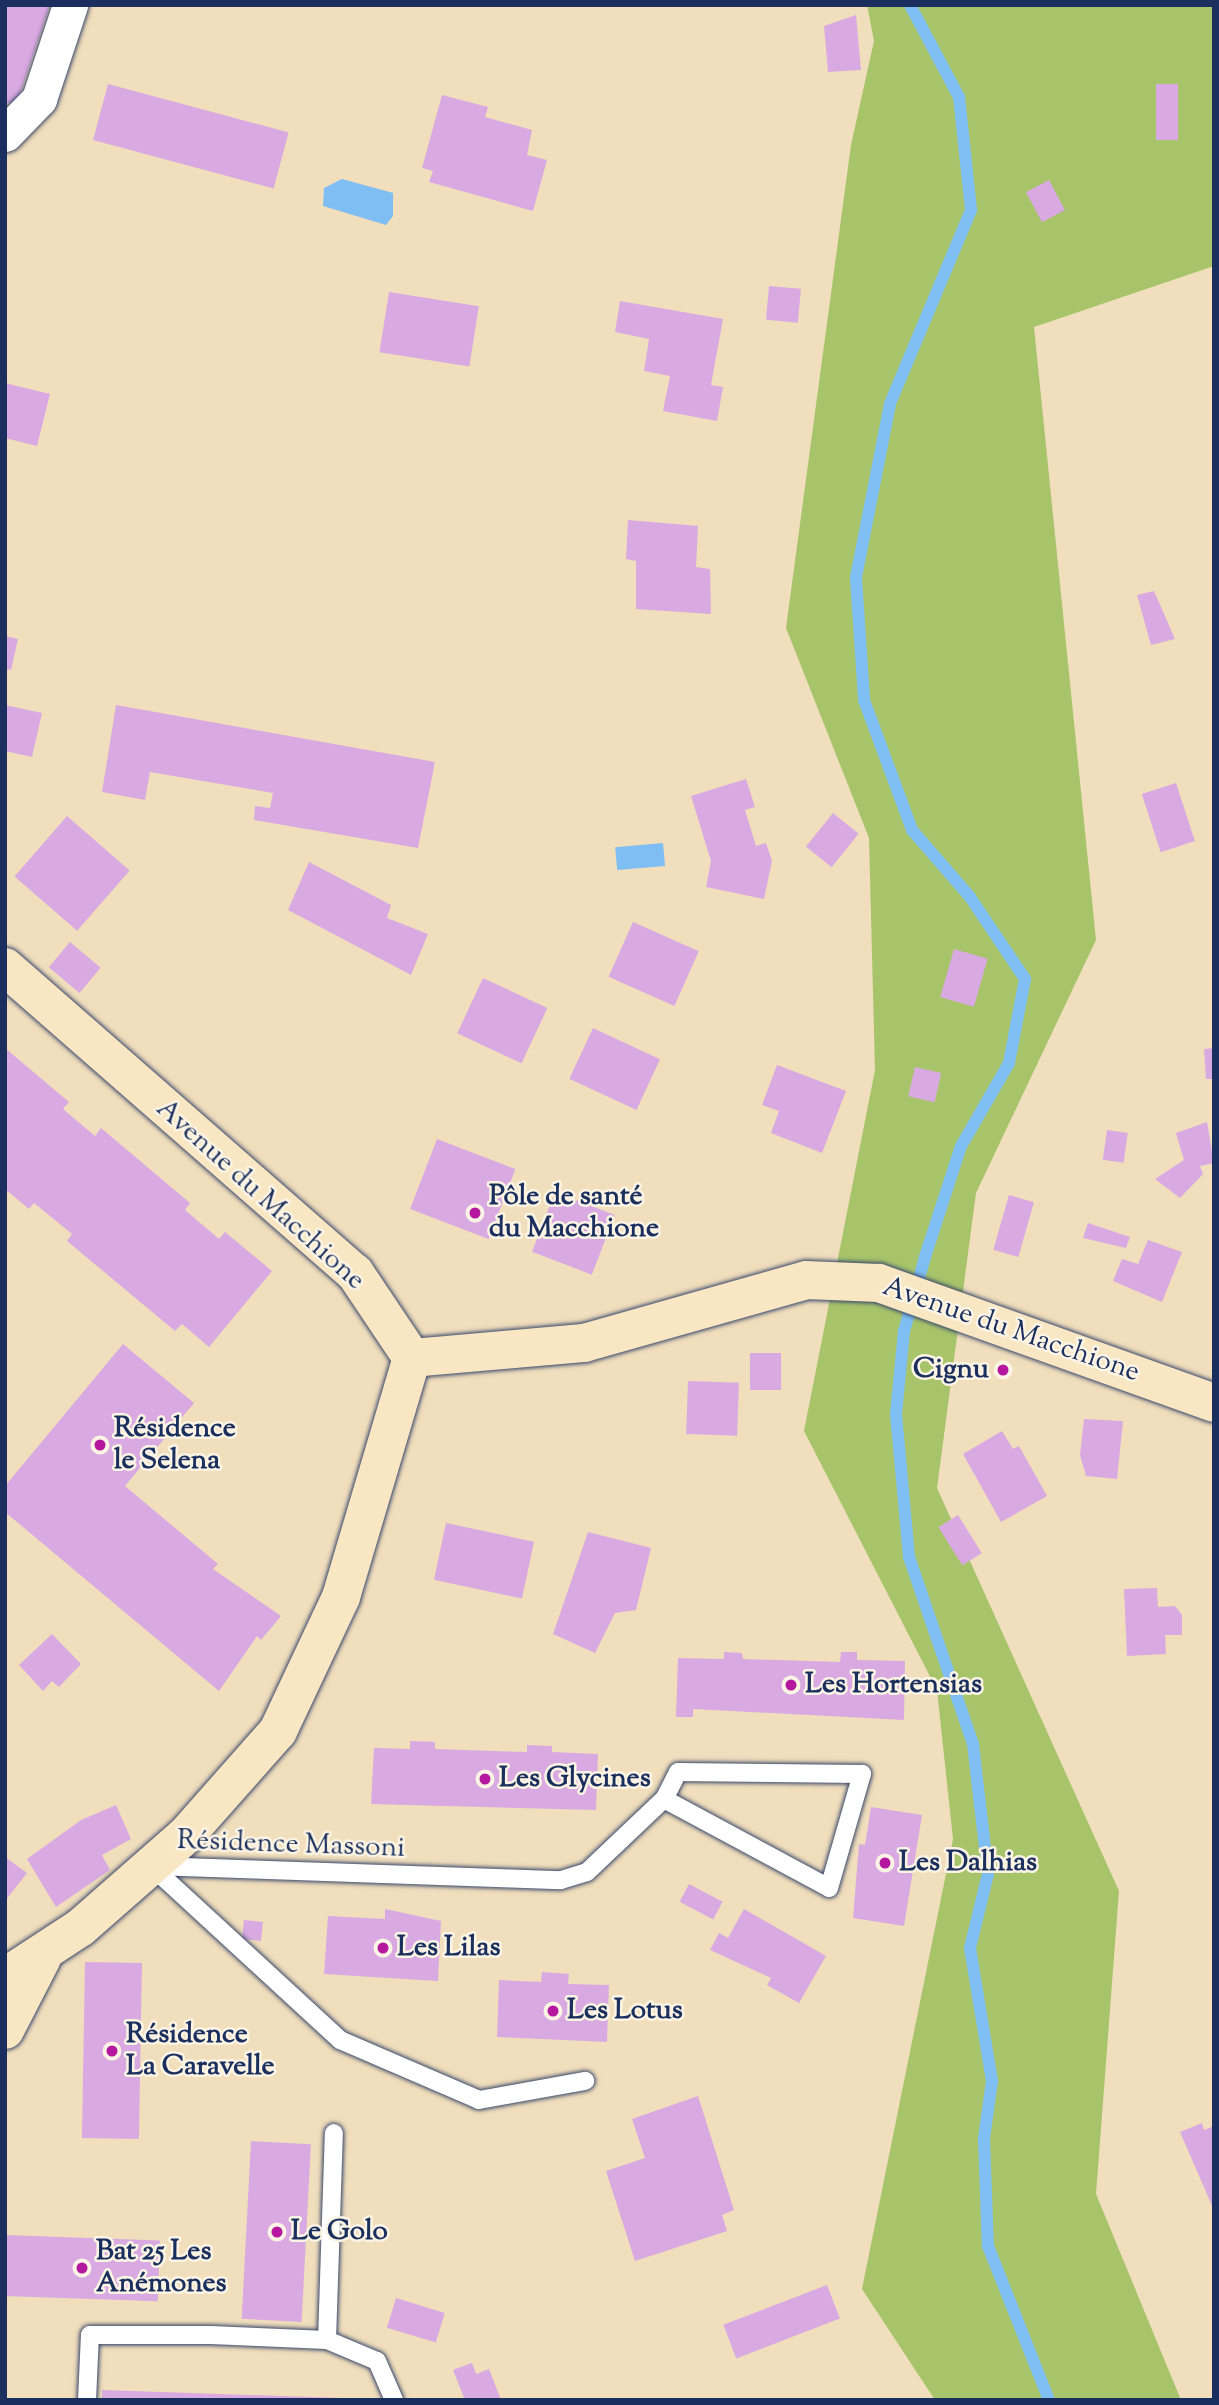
<!DOCTYPE html>
<meta charset="utf-8">
<style>
body{margin:0}
#map{position:relative;width:1219px;height:2405px;overflow:hidden;background:#f0debc;font-family:"Sorts Mill Goudy",serif}
div>[style]{position:absolute}
[style*='--x']{left:calc(var(--x)*1px);top:calc(var(--y)*1px);width:calc(var(--w)*1px);rotate:calc(var(--a)*1deg)}
.green>*{inset:0;background:#a7c46b}
.water>*{inset:0;background:#7ebef3;transform-origin:0 0}
.stream>*{height:12px;margin:-6px;padding:0 6px;transform-origin:6px;border-radius:6px;background:#7ebef3}
.building>*{inset:0;background:#d9aae1;transform-origin:0 0}
.roads{filter:drop-shadow(0 0 2px #3b496c) drop-shadow(0 0 2px #3b496c)}
.service>*{height:18px;margin:-9px;padding:0 9px;transform-origin:9px;border-radius:9px;background:#fff}
.minor>*{height:35px;margin:-17.5px;padding:0 17.5px;transform-origin:17.5px;border-radius:17.5px;background:#fff}
.secondary>*{height:38px;margin:-19px;padding:0 19px;transform-origin:19px;border-radius:19px;background:#f9e7c3}
.dots>*{width:19px;height:19px;translate:-50% -50%;box-sizing:border-box;border:4px solid #fcf5e5;border-radius:50%}
span{translate:-50% -50%;white-space:nowrap;text-align:center;line-height:1.15;-webkit-text-stroke:5px #fcf5e5;paint-order:stroke}
.street-label{font-size:28px;color:#1b2f5e}
.poi-label{font-size:28px;color:#1b2f5e;font-weight:700}
.left{translate:0 -50%;text-align:left}
.right{translate:-100% -50%;text-align:right}
.frame{position:absolute;inset:0;border:7px solid #1b2f5e;pointer-events:none}
</style>
<div id="map">
<div class="green">
<div style="clip-path:polygon(867px 5px,1214px 5px,1214px 266px,1034px 327px,1096px 940px,976px 1193px,937px 1488px,1119px 1891px,1096px 2194px,1181px 2400px,935px 2400px,862px 2289px,953px 1839px,937px 1690px,804px 1431px,875px 1070px,869px 838px,786px 628px,851px 145px,874px 41px)"></div>
</div>
<div class="water">
<div style="clip-path:polygon(342px 179px,393px 193px,393px 216px,386px 225px,323px 206px,324px 188px)"></div>
<div style="left:663px;top:843px;width:23px;height:48px;rotate:85deg"></div>
</div>
<div class="stream">
<div style="--x:910;--y:5;--w:104;--a:62"></div>
<div style="--x:959;--y:97;--w:114;--a:83.9"></div>
<div style="--x:971;--y:210;--w:210;--a:112.7"></div>
<div style="--x:890;--y:404;--w:177;--a:101.1"></div>
<div style="--x:856;--y:578;--w:122;--a:86.2"></div>
<div style="--x:864;--y:700;--w:139;--a:69.7"></div>
<div style="--x:912;--y:830;--w:89;--a:49.1"></div>
<div style="--x:970;--y:897;--w:99;--a:56.1"></div>
<div style="--x:1025;--y:979;--w:86;--a:100.8"></div>
<div style="--x:1009;--y:1063;--w:96;--a:120"></div>
<div style="--x:961;--y:1146;--w:117;--a:108"></div>
<div style="--x:925;--y:1257;--w:77;--a:105.8"></div>
<div style="--x:904;--y:1331;--w:83;--a:95.5"></div>
<div style="--x:896;--y:1414;--w:144;--a:84.8"></div>
<div style="--x:909;--y:1557;--w:198;--a:71.1"></div>
<div style="--x:973;--y:1744;--w:131;--a:83.4"></div>
<div style="--x:988;--y:1874;--w:76;--a:103.7"></div>
<div style="--x:970;--y:1948;--w:135;--a:80.6"></div>
<div style="--x:992;--y:2081;--w:59;--a:97.9"></div>
<div style="--x:984;--y:2139;--w:107;--a:87.9"></div>
<div style="--x:988;--y:2246;--w:166;--a:68.4"></div>
</div>
<div class="building">
<div style="clip-path:polygon(5px 5px,50px 5px,17px 103px,5px 103px)"></div>
<div style="clip-path:polygon(856px 15px,861px 70px,828px 72px,824px 26px)"></div>
<div style="left:108px;top:84px;width:187px;height:58px;rotate:15deg"></div>
<div style="left:1156px;top:84px;width:22px;height:56px"></div>
<div style="clip-path:polygon(442px 95px,488px 107px,485px 117px,532px 130px,527px 155px,547px 160px,533px 211px,429px 182px,433px 171px,422px 168px)"></div>
<div style="left:1049px;top:180px;width:34px;height:26px;rotate:62deg"></div>
<div style="left:769px;top:286px;width:32px;height:34px;rotate:5deg"></div>
<div style="left:389px;top:292px;width:91px;height:61px;rotate:9deg"></div>
<div style="clip-path:polygon(620px 301px,723px 319px,711px 385px,723px 387px,717px 421px,663px 411px,670px 376px,644px 371px,649px 339px,615px 332px)"></div>
<div style="clip-path:polygon(5px 383px,50px 394px,37px 446px,5px 438px)"></div>
<div style="clip-path:polygon(628px 520px,698px 526px,696px 567px,710px 569px,711px 614px,636px 609px,636px 561px,626px 559px)"></div>
<div style="clip-path:polygon(1154px 591px,1175px 639px,1151px 645px,1137px 595px)"></div>
<div style="clip-path:polygon(5px 636px,18px 639px,11px 670px,5px 669px)"></div>
<div style="clip-path:polygon(5px 705px,42px 713px,32px 757px,5px 751px)"></div>
<div style="clip-path:polygon(116px 705px,435px 762px,418px 848px,254px 820px,255px 806px,270px 808px,273px 793px,150px 772px,145px 800px,102px 792px)"></div>
<div style="clip-path:polygon(746px 779px,755px 807px,745px 810px,756px 846px,766px 843px,772px 861px,764px 899px,706px 887px,711px 861px,691px 796px)"></div>
<div style="left:1176px;top:783px;width:61px;height:36px;rotate:72deg"></div>
<div style="left:833px;top:813px;width:33px;height:43px;rotate:39deg"></div>
<div style="left:67px;top:816px;width:83px;height:80px;rotate:41deg"></div>
<div style="clip-path:polygon(309px 862px,391px 905px,387px 918px,428px 934px,411px 975px,288px 910px)"></div>
<div style="left:633px;top:922px;width:72px;height:60px;rotate:24deg"></div>
<div style="left:70px;top:942px;width:40px;height:33px;rotate:40deg"></div>
<div style="left:954px;top:949px;width:35px;height:50px;rotate:16deg"></div>
<div style="left:483px;top:978px;width:71px;height:61px;rotate:25deg"></div>
<div style="left:593px;top:1028px;width:74px;height:56px;rotate:25deg"></div>
<div style="clip-path:polygon(5px 1048px,69px 1102px,63px 1109px,95px 1136px,101px 1128px,190px 1203px,185px 1210px,219px 1239px,225px 1232px,272px 1271px,209px 1347px,182px 1324px,175px 1331px,67px 1241px,72px 1234px,34px 1203px,29px 1209px,5px 1189px)"></div>
<div style="clip-path:polygon(1214px 1048px,1214px 1079px,1206px 1079px,1204px 1049px)"></div>
<div style="clip-path:polygon(777px 1065px,846px 1091px,822px 1153px,771px 1133px,779px 1111px,762px 1105px)"></div>
<div style="left:915px;top:1067px;width:27px;height:30px;rotate:13deg"></div>
<div style="clip-path:polygon(1207px 1122px,1214px 1163px,1200px 1166px,1203px 1174px,1180px 1198px,1155px 1179px,1184px 1160px,1176px 1133px)"></div>
<div style="left:1107px;top:1130px;width:21px;height:30px;rotate:8deg"></div>
<div style="left:437px;top:1139px;width:84px;height:75px;rotate:21deg"></div>
<div style="left:555px;top:1192px;width:64px;height:64px;rotate:21deg"></div>
<div style="left:1009px;top:1195px;width:26px;height:57px;rotate:16deg"></div>
<div style="clip-path:polygon(1088px 1223px,1130px 1237px,1126px 1248px,1083px 1238px)"></div>
<div style="clip-path:polygon(1148px 1240px,1182px 1252px,1162px 1302px,1113px 1281px,1122px 1259px,1138px 1264px)"></div>
<div style="clip-path:polygon(123px 1344px,194px 1403px,125px 1486px,218px 1564px,213px 1569px,281px 1616px,261px 1640px,257px 1636px,219px 1691px,5px 1512px,5px 1486px)"></div>
<div style="left:750px;top:1353px;width:31px;height:37px"></div>
<div style="left:688px;top:1381px;width:51px;height:53px;rotate:2deg"></div>
<div style="clip-path:polygon(1084px 1419px,1123px 1421px,1117px 1479px,1086px 1476px,1080px 1455px)"></div>
<div style="clip-path:polygon(1002px 1431px,1013px 1449px,1019px 1446px,1047px 1496px,1001px 1522px,963px 1454px)"></div>
<div style="left:958px;top:1515px;width:45px;height:23px;rotate:58deg"></div>
<div style="left:446px;top:1523px;width:90px;height:58px;rotate:12deg"></div>
<div style="clip-path:polygon(588px 1532px,651px 1548px,636px 1610px,615px 1613px,595px 1653px,553px 1634px)"></div>
<div style="clip-path:polygon(1157px 1588px,1158px 1607px,1175px 1606px,1182px 1615px,1182px 1635px,1165px 1635px,1166px 1654px,1127px 1656px,1124px 1589px)"></div>
<div style="clip-path:polygon(52px 1634px,81px 1664px,59px 1687px,52px 1681px,43px 1691px,19px 1665px)"></div>
<div style="clip-path:polygon(724px 1652px,742px 1653px,743px 1659px,840px 1662px,841px 1652px,857px 1652px,857px 1660px,905px 1661px,904px 1720px,693px 1709px,693px 1717px,676px 1717px,678px 1658px,724px 1659px)"></div>
<div style="clip-path:polygon(410px 1741px,435px 1742px,435px 1749px,527px 1752px,527px 1745px,552px 1746px,552px 1752px,598px 1754px,596px 1810px,371px 1804px,374px 1748px,410px 1749px)"></div>
<div style="clip-path:polygon(116px 1805px,131px 1839px,102px 1855px,110px 1870px,56px 1907px,27px 1859px,81px 1820px)"></div>
<div style="clip-path:polygon(871px 1807px,922px 1815px,904px 1926px,853px 1918px,859px 1844px,865px 1845px)"></div>
<div style="clip-path:polygon(5px 1857px,27px 1873px,5px 1901px)"></div>
<div style="left:689px;top:1884px;width:38px;height:20px;rotate:28deg"></div>
<div style="clip-path:polygon(385px 1909px,441px 1921px,438px 1981px,324px 1974px,328px 1916px,385px 1919px)"></div>
<div style="clip-path:polygon(744px 1909px,826px 1956px,799px 2003px,767px 1985px,771px 1978px,710px 1950px,719px 1933px,728px 1938px)"></div>
<div style="left:244px;top:1920px;width:19px;height:19px;rotate:6deg"></div>
<div style="left:85px;top:1962px;width:57px;height:176px;rotate:1deg"></div>
<div style="clip-path:polygon(542px 1972px,569px 1974px,568px 1984px,609px 1985px,607px 2042px,497px 2037px,499px 1980px,541px 1982px)"></div>
<div style="clip-path:polygon(698px 2096px,734px 2210px,722px 2215px,727px 2231px,635px 2261px,606px 2171px,645px 2158px,632px 2119px)"></div>
<div style="clip-path:polygon(1202px 2123px,1204px 2130px,1214px 2126px,1213px 2208px,1180px 2132px)"></div>
<div style="left:251px;top:2141px;width:60px;height:178px;rotate:3deg"></div>
<div style="left:5px;top:2235px;width:155px;height:61px;rotate:2deg"></div>
<div style="left:827px;top:2285px;width:36px;height:111px;rotate:69deg"></div>
<div style="left:396px;top:2298px;width:51px;height:31px;rotate:17deg"></div>
<div style="clip-path:polygon(472px 2363px,476px 2374px,489px 2369px,501px 2400px,465px 2400px,453px 2370px)"></div>
<div style="clip-path:polygon(102px 2390px,341px 2398px,341px 2400px,102px 2400px)"></div>
</div>
<div class="roads">
<div class="service">
<div style="--x:151;--y:1866;--w:257;--a:42.6"></div>
<div style="--x:340;--y:2040;--w:151;--a:23.3"></div>
<div style="--x:479;--y:2100;--w:108;--a:-10.2"></div>
<div style="--x:154;--y:1866;--w:407;--a:2"></div>
<div style="--x:561;--y:1880;--w:27;--a:-17"></div>
<div style="--x:587;--y:1872;--w:106;--a:-43.5"></div>
<div style="--x:664;--y:1799;--w:187;--a:28.3"></div>
<div style="--x:829;--y:1888;--w:119;--a:-73.9"></div>
<div style="--x:862;--y:1774;--w:184;--a:-179.4"></div>
<div style="--x:678;--y:1772;--w:30;--a:117"></div>
<div style="--x:327;--y:2340;--w:207;--a:-88.1"></div>
<div style="--x:87;--y:2400;--w:65;--a:-87.4"></div>
<div style="--x:90;--y:2335;--w:121;--a:0"></div>
<div style="--x:211;--y:2335;--w:116;--a:2.5"></div>
<div style="--x:327;--y:2340;--w:54;--a:22.8"></div>
<div style="--x:377;--y:2361;--w:43;--a:66.4"></div>
</div>
<div class="minor">
<div style="--x:5;--y:134;--w:49;--a:-45.8"></div>
<div style="--x:39;--y:99;--w:99;--a:-71.7"></div>
</div>
<div class="secondary">
<div style="--x:5;--y:967;--w:465;--a:41.2"></div>
<div style="--x:355;--y:1273;--w:102;--a:56.2"></div>
<div style="--x:412;--y:1358;--w:173;--a:-5"></div>
<div style="--x:584;--y:1343;--w:231;--a:-15.8"></div>
<div style="--x:806;--y:1280;--w:73;--a:2.4"></div>
<div style="--x:879;--y:1283;--w:356;--a:19.7"></div>
<div style="--x:5;--y:1977;--w:90;--a:-33.2"></div>
<div style="--x:80;--y:1928;--w:141;--a:-41.3"></div>
<div style="--x:186;--y:1835;--w:139;--a:-48.5"></div>
<div style="--x:278;--y:1731;--w:148;--a:-64.8"></div>
<div style="--x:341;--y:1597;--w:249;--a:-73.5"></div>
<div style="--x:5;--y:2030;--w:81;--a:-62.8"></div>
</div>
</div>
<div class="dots">
<div style="left:475px;top:1213px;background:#b5179e"></div>
<div style="left:1003px;top:1370px;background:#b5179e"></div>
<div style="left:100px;top:1445px;background:#b5179e"></div>
<div style="left:791px;top:1685px;background:#b5179e"></div>
<div style="left:485px;top:1779px;background:#b5179e"></div>
<div style="left:885px;top:1863px;background:#b5179e"></div>
<div style="left:383px;top:1948px;background:#b5179e"></div>
<div style="left:553px;top:2011px;background:#b5179e"></div>
<div style="left:112px;top:2051px;background:#b5179e"></div>
<div style="left:277px;top:2232px;background:#b5179e"></div>
<div style="left:82px;top:2268px;background:#b5179e"></div>
</div>
<div class="street-label">
<span style="left:260px;top:1195px;rotate:42deg">Avenue du Macchione</span>
<span style="left:1011px;top:1330px;rotate:19deg">Avenue du Macchione</span>
<span style="left:291px;top:1845px;rotate:2deg">Résidence Massoni</span>
</div>
<div class="poi-label">
<span class="left" style="left:489px;top:1213px">Pôle de santé<br>du Macchione</span>
<span class="right" style="left:989px;top:1370px">Cignu</span>
<span class="left" style="left:114px;top:1445px">Résidence<br>le Selena</span>
<span class="left" style="left:805px;top:1685px">Les Hortensias</span>
<span class="left" style="left:499px;top:1779px">Les Glycines</span>
<span class="left" style="left:899px;top:1863px">Les Dalhias</span>
<span class="left" style="left:397px;top:1948px">Les Lilas</span>
<span class="left" style="left:567px;top:2011px">Les Lotus</span>
<span class="left" style="left:126px;top:2051px">Résidence<br>La Caravelle</span>
<span class="left" style="left:291px;top:2232px">Le Golo</span>
<span class="left" style="left:96px;top:2268px">Bat 25 Les<br>Anémones</span>
</div>
<div class="frame"></div>
</div>
